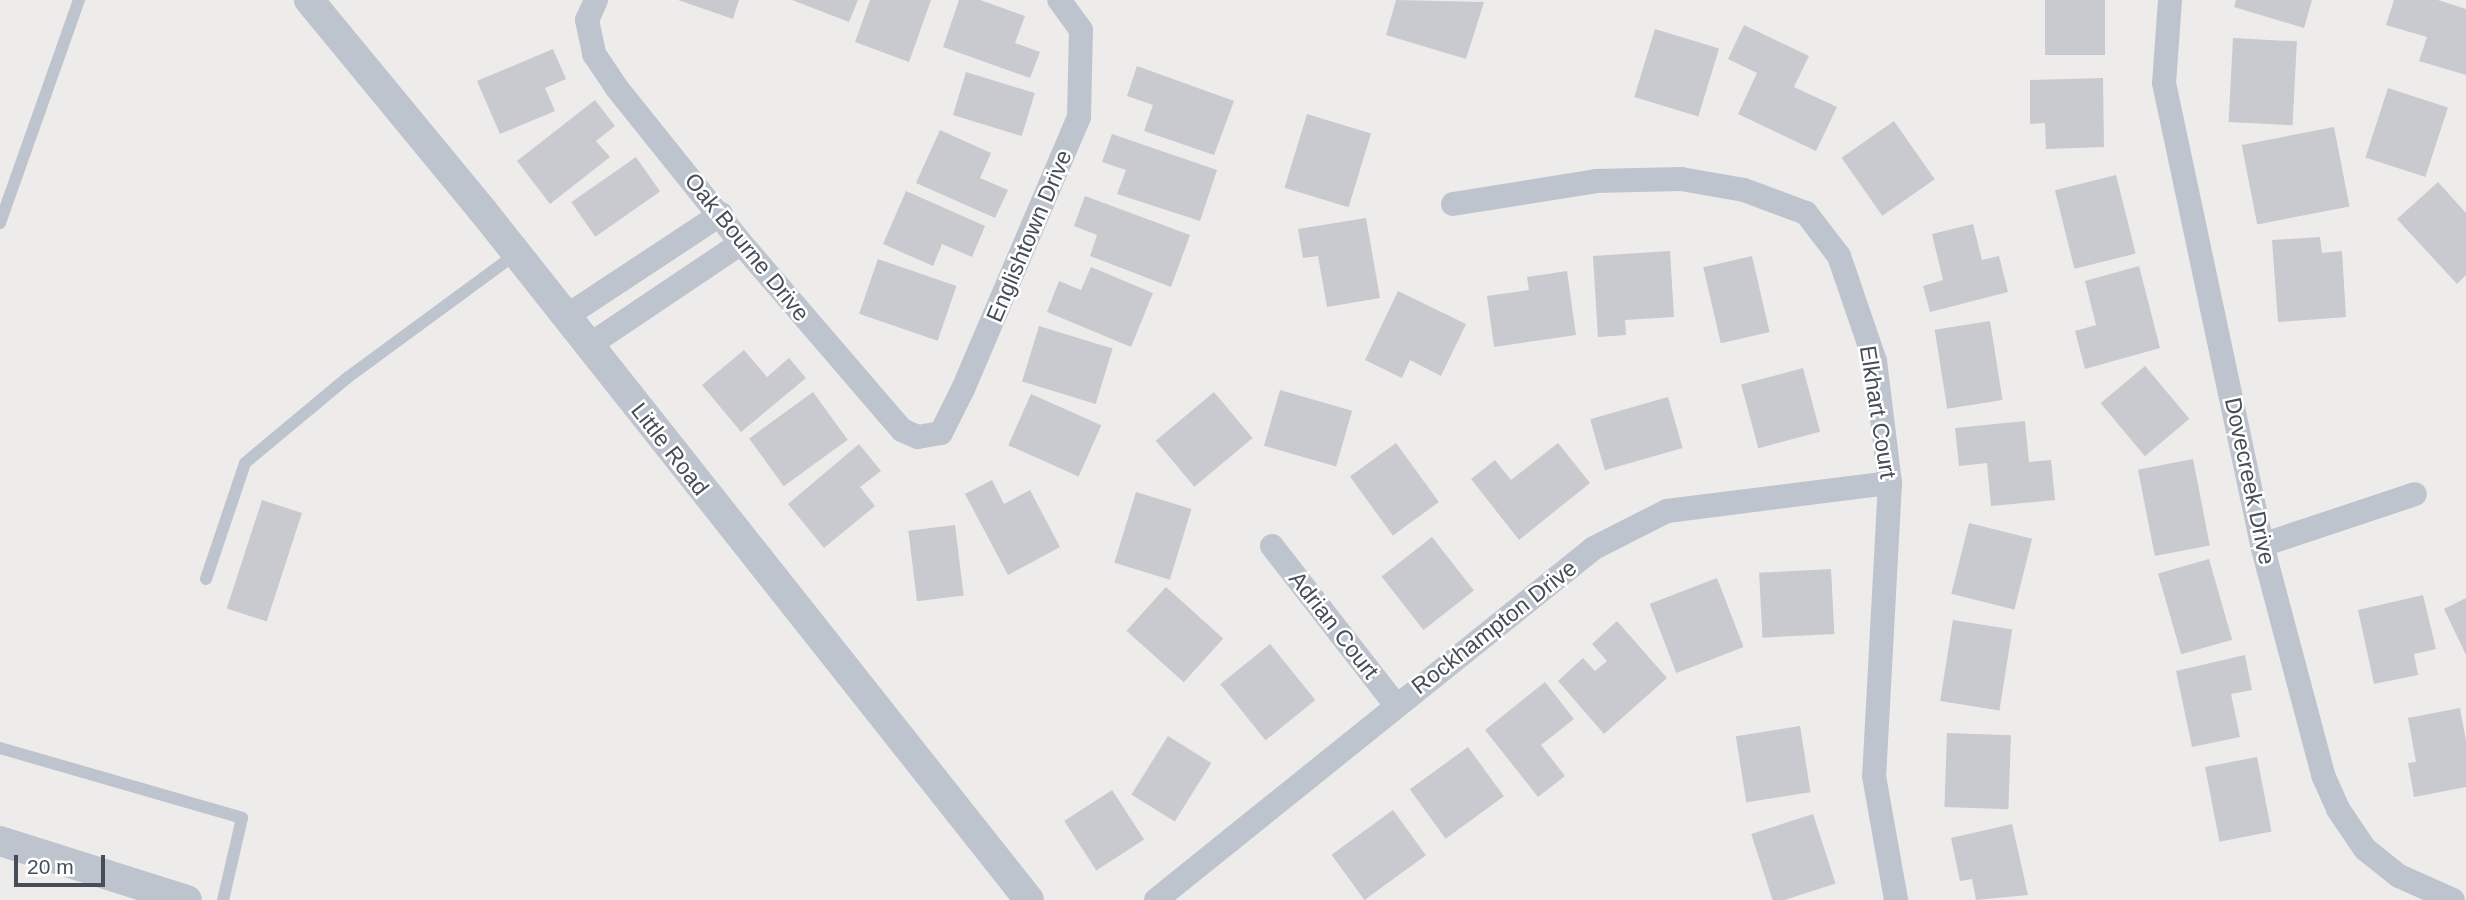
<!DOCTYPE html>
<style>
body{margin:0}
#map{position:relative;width:2466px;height:900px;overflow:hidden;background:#eeebeb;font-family:Arial,sans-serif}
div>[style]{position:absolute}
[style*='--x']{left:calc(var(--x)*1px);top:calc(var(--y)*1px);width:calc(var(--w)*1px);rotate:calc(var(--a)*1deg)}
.building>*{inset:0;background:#c8cad0;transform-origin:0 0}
.service>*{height:12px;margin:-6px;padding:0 6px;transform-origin:6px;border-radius:6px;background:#bdc4cd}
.minor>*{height:24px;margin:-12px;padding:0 12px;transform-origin:12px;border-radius:12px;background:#bdc4cd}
.tertiary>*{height:30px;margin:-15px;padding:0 15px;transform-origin:15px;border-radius:15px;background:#bdc4cd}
span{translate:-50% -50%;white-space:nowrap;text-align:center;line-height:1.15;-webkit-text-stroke:5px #fff;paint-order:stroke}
.street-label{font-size:23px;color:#454d58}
.scale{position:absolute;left:14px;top:855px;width:91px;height:32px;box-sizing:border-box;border:4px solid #454d58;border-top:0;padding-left:9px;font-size:21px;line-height:24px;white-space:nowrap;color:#454d58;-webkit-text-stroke:5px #fff;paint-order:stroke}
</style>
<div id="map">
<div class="building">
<div style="clip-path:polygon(678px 0,739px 0,733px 19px)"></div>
<div style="clip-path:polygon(792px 0,858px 0,849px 22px)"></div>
<div style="clip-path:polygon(870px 0,931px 0,909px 62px,855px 42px)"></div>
<div style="clip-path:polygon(959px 0,980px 0,1025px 16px,1015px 43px,1040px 52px,1030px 78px,943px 47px)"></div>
<div style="clip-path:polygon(1396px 0,1484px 2px,1466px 59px,1386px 35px)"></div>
<div style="left:2045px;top:0;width:60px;height:55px"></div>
<div style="clip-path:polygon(2236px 0,2312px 0,2304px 28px,2234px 7px)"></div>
<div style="clip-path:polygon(2394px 0,2438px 0,2466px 9px,2466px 75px,2419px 61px,2427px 37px,2386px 25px)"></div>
<div style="clip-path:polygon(1744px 25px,1809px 56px,1794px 87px,1837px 107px,1816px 151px,1738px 114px,1757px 73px,1728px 59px)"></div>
<div style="left:1655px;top:29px;width:67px;height:71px;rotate:17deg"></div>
<div style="left:2233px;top:38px;width:64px;height:84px;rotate:3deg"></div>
<div style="clip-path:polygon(553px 49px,566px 79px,545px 88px,555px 111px,500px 134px,477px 81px)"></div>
<div style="clip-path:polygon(1137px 66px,1234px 101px,1214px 155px,1144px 131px,1153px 105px,1127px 96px)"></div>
<div style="left:966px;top:72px;width:72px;height:45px;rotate:17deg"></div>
<div style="clip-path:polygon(2103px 78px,2104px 147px,2046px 149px,2045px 123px,2030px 124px,2030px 80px)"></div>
<div style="left:2388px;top:88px;width:63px;height:73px;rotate:18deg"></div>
<div style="clip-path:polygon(595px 100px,615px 126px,596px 141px,610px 157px,550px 204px,517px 161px)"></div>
<div style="left:1307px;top:114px;width:67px;height:77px;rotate:17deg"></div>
<div style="left:1894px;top:121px;width:71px;height:64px;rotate:55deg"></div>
<div style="left:2334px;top:127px;width:81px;height:94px;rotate:79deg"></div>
<div style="clip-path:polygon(940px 130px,991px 153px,980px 178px,1008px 190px,995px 218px,916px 183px)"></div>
<div style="clip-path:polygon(1112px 134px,1217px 170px,1200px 221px,1117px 194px,1126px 170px,1102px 162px)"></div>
<div style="left:636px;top:157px;width:42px;height:79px;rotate:55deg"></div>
<div style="left:2116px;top:175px;width:81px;height:63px;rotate:76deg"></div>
<div style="clip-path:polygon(2438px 182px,2466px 213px,2466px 275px,2457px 284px,2397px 219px)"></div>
<div style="clip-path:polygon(906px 191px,985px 226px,972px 257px,942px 244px,933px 266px,883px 244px)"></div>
<div style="clip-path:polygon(1085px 196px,1190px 235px,1171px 287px,1090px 256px,1097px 235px,1074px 226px)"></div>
<div style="clip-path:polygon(1366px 218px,1380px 298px,1327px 307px,1318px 256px,1303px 258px,1298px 229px)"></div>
<div style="clip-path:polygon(1973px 224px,1982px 260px,1999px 256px,2008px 292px,1930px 312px,1923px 286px,1943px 280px,1932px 234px)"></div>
<div style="clip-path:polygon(2320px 237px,2322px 253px,2342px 251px,2346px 317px,2278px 322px,2272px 240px)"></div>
<div style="clip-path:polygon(1670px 251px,1674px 317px,1625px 320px,1626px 335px,1598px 337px,1593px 256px)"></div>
<div style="left:1752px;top:256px;width:78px;height:50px;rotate:77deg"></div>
<div style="left:878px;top:259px;width:83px;height:58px;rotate:19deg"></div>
<div style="clip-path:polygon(2139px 266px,2160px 348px,2085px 369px,2075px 331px,2096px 325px,2085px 281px)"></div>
<div style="clip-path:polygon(1091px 267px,1153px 293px,1131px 347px,1047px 312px,1059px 281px,1081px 290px)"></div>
<div style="clip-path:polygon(1567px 271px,1576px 335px,1494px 347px,1487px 296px,1529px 290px,1527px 277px)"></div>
<div style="clip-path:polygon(1398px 291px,1466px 324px,1441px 376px,1410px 360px,1402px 378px,1365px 360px)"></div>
<div style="left:1990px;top:321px;width:80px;height:56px;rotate:81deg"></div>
<div style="left:1039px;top:326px;width:77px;height:58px;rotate:17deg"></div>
<div style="clip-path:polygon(744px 350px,767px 377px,789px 358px,806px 378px,741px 432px,702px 385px)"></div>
<div style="left:2145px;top:366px;width:69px;height:58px;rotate:50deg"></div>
<div style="left:1803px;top:368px;width:66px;height:64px;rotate:75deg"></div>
<div style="left:1280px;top:390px;width:75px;height:58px;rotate:16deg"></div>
<div style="left:813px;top:392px;width:59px;height:79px;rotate:54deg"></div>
<div style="left:1214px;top:392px;width:60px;height:76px;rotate:50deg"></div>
<div style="left:1031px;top:394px;width:77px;height:56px;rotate:24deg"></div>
<div style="left:1668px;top:397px;width:53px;height:81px;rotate:74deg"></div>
<div style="clip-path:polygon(2025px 421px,2029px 462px,2051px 460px,2055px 500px,1991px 506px,1987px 463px,1959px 466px,1955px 428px)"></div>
<div style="left:1396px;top:443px;width:73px;height:57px;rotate:54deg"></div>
<div style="clip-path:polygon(1558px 443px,1590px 483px,1519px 540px,1471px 479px,1495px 460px,1511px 480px)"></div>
<div style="clip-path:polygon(859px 444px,881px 471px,860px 487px,875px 506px,824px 548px,788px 504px)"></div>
<div style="left:2193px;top:459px;width:88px;height:56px;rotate:79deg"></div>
<div style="clip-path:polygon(992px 480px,1004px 504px,1030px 490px,1060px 547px,1008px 575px,965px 494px)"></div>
<div style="left:1136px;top:492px;width:58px;height:74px;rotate:17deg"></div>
<div style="left:262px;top:500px;width:42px;height:114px;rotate:18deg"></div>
<div style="left:1969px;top:523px;width:65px;height:73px;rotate:14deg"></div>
<div style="left:955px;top:525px;width:71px;height:47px;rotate:83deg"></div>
<div style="left:1432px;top:537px;width:68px;height:64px;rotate:52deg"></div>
<div style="left:2209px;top:559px;width:84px;height:53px;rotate:74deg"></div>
<div style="left:1831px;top:569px;width:65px;height:72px;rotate:87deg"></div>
<div style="left:1717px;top:578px;width:74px;height:72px;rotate:69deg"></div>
<div style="left:1166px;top:587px;width:77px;height:59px;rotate:42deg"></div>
<div style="clip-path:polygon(2423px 595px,2436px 649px,2414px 654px,2418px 675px,2374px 684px,2358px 610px)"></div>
<div style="clip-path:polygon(2466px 598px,2466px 655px,2444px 609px)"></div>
<div style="left:1953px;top:620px;width:60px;height:82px;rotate:9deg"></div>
<div style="clip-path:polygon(1617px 621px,1667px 678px,1604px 734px,1558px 681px,1583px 658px,1595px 671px,1607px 661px,1592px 644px)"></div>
<div style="left:1270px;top:644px;width:72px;height:64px;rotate:51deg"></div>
<div style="clip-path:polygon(2245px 655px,2252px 690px,2231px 694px,2240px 737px,2192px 747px,2176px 671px)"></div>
<div style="clip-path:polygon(1545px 682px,1574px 719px,1541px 745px,1565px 776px,1538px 797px,1485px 730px)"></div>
<div style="clip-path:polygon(2460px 708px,2466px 741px,2466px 787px,2414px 797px,2408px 763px,2416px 762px,2408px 718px)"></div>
<div style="left:1800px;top:726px;width:67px;height:65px;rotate:81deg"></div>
<div style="left:1947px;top:733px;width:64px;height:74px;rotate:2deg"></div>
<div style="left:1168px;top:736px;width:51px;height:69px;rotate:32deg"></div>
<div style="left:1468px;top:747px;width:61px;height:72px;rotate:54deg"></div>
<div style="left:2257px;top:757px;width:76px;height:53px;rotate:79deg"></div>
<div style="left:1112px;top:790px;width:59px;height:57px;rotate:57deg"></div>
<div style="left:1393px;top:810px;width:56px;height:76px;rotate:54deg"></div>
<div style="left:1813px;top:814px;width:73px;height:65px;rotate:72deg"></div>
<div style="clip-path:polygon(2012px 824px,2028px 895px,1976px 900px,1972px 879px,1960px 881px,1951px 838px)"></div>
</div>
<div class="service">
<div style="--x:0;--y:223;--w:237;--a:-70.5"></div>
<div style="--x:206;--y:579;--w:122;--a:-71.4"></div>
<div style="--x:245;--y:463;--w:133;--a:-39.8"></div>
<div style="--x:347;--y:378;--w:210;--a:-36.3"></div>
<div style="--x:0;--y:748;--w:252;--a:16.1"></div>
<div style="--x:242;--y:818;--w:84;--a:103"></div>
</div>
<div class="minor">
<div style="--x:596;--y:0;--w:22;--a:114"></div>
<div style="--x:587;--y:20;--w:35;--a:78"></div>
<div style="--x:594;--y:54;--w:40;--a:56"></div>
<div style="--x:616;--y:87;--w:200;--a:51.3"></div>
<div style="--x:741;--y:243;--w:247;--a:49.3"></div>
<div style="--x:902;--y:430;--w:17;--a:24"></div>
<div style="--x:918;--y:437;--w:23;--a:-10"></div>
<div style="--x:941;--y:433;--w:49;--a:-63.4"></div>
<div style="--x:963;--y:389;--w:296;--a:-66.9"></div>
<div style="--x:1079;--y:117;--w:87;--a:-88.7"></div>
<div style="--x:1081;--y:30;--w:37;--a:-126"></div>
<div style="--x:2170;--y:0;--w:83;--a:94.1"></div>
<div style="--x:2164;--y:83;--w:472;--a:78"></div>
<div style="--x:2262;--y:545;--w:238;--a:75.1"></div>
<div style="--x:2323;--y:775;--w:37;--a:66"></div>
<div style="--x:2338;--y:809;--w:48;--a:56"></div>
<div style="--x:2365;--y:849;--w:43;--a:38.5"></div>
<div style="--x:2399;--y:876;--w:59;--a:24"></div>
<div style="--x:1453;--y:204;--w:145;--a:-9.1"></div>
<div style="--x:1596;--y:181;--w:85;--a:-1.3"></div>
<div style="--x:1681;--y:179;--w:64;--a:9.9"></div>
<div style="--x:1744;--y:190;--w:66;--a:20.4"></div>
<div style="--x:1806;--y:213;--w:54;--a:52.5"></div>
<div style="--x:1839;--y:256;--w:111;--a:71.1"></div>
<div style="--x:1875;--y:361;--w:123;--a:83"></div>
<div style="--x:1890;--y:483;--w:293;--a:93.1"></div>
<div style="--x:1874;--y:776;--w:126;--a:79.9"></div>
<div style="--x:565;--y:317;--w:187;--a:-33.4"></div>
<div style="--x:588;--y:346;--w:184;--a:-33.9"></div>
<div style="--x:2262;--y:545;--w:161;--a:-18.4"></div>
<div style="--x:1272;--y:546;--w:202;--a:52.1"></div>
<div style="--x:1156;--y:900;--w:562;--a:-38.79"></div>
<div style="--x:1594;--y:548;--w:82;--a:-26.9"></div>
<div style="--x:1667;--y:511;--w:225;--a:-7.2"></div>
</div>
<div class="tertiary">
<div style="--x:309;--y:0;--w:273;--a:50.5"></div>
<div style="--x:483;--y:211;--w:879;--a:51.6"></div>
<div style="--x:0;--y:841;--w:196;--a:17.5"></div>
</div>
<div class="street-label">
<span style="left:1029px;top:236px;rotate:-67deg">Englishtown Drive</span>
<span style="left:747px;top:247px;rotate:51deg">Oak Bourne Drive</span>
<span style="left:1878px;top:412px;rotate:81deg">Elkhart Court</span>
<span style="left:670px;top:449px;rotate:52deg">Little Road</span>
<span style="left:2250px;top:481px;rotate:78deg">Dovecreek Drive</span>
<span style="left:1334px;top:625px;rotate:52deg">Adrian Court</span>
<span style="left:1494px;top:627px;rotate:-38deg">Rockhampton Drive</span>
</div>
<div class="scale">20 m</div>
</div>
